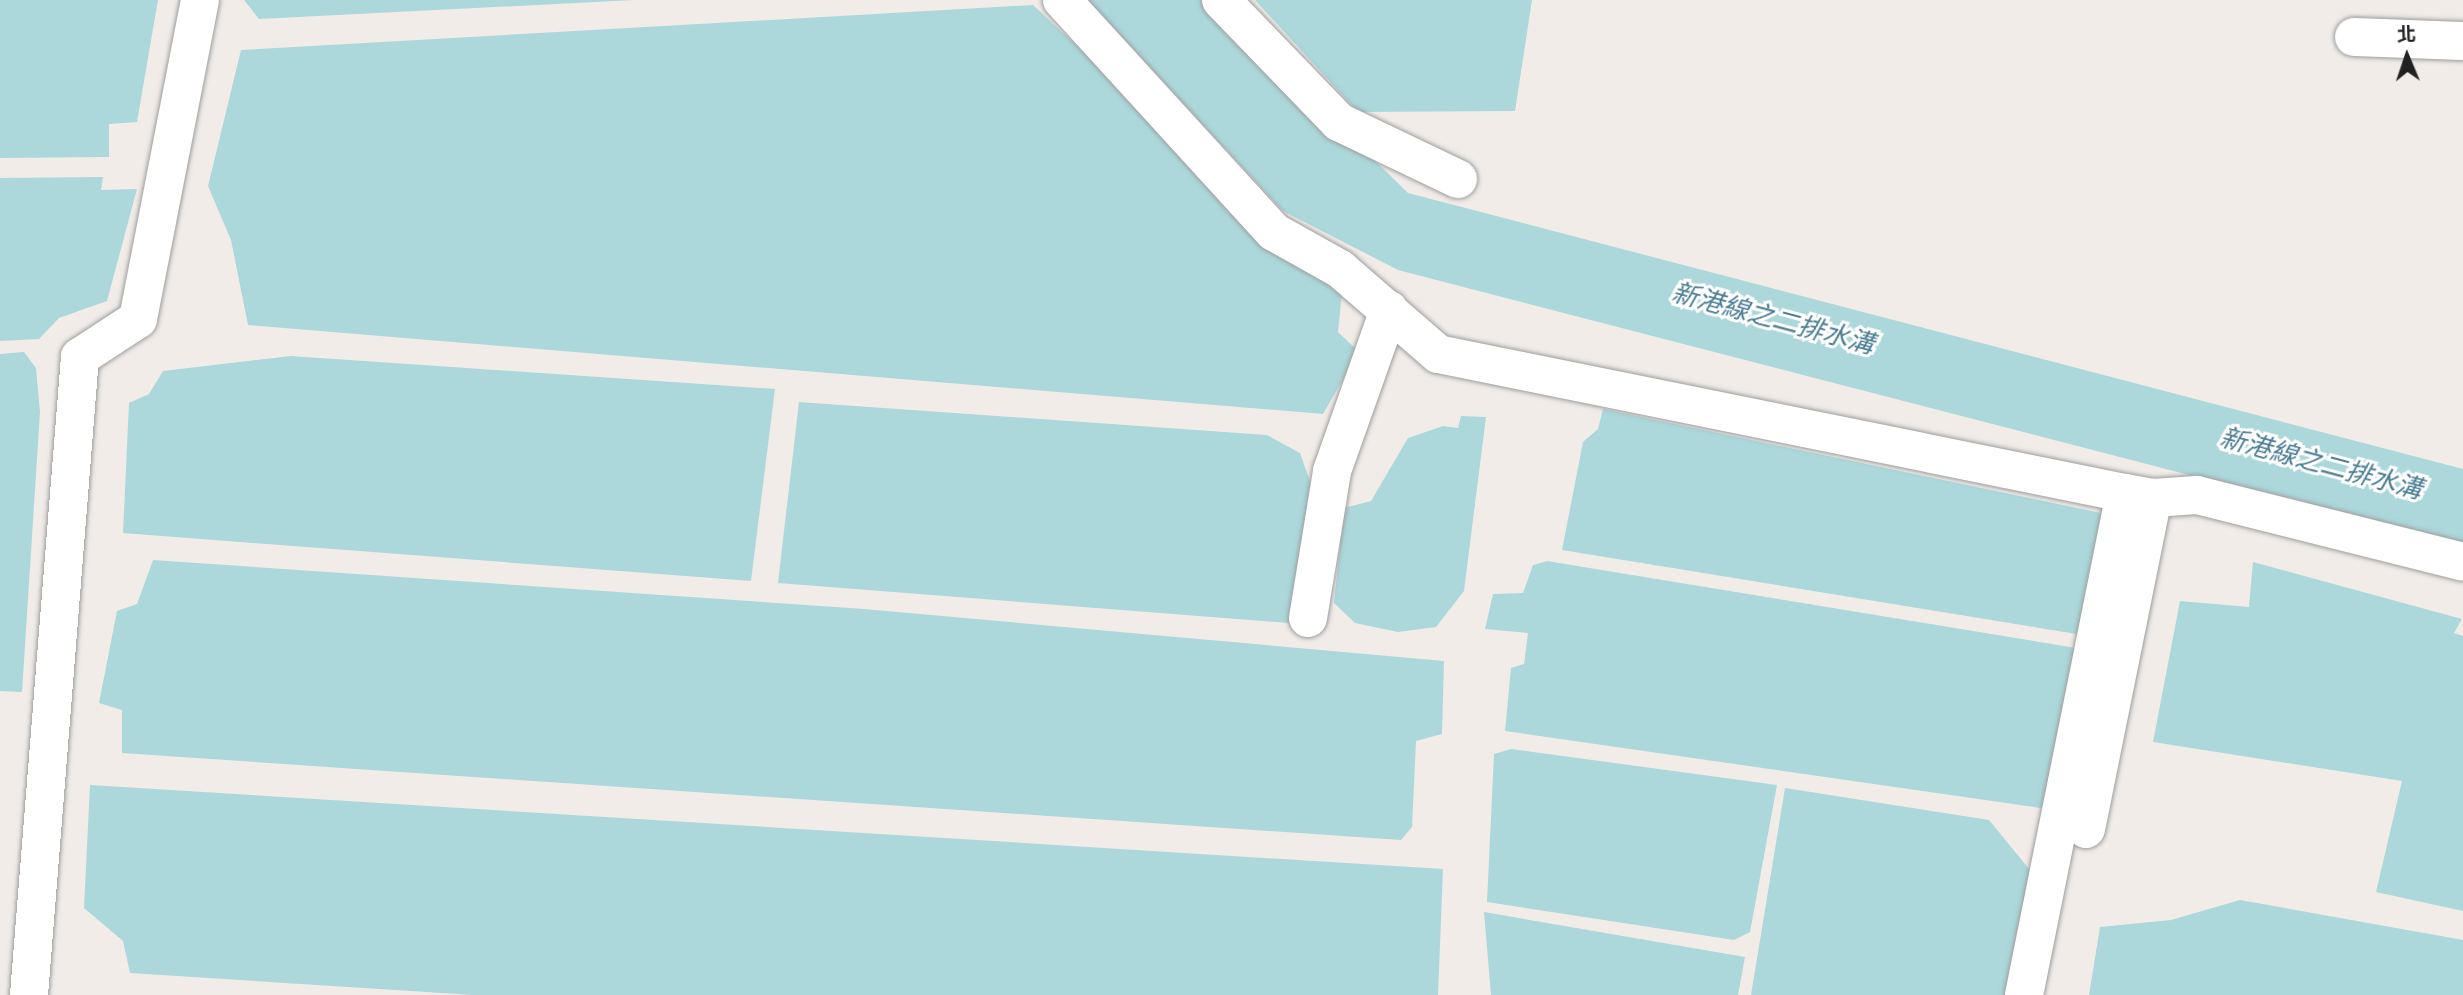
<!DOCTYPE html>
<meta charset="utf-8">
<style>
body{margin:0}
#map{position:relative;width:2463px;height:995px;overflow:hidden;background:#f1ece8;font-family:"DM Sans","Noto Sans TC",sans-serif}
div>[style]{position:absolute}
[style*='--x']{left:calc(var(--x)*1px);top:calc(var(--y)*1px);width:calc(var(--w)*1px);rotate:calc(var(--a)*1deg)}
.water>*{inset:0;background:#acd8db}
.roads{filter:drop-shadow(0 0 2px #9e9e9e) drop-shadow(0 0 2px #9e9e9e)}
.minor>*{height:38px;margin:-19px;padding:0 19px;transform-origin:19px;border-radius:19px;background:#fff}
span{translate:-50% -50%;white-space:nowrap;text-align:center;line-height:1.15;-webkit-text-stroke:6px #fff;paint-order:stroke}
.water-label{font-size:26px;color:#497c94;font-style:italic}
.north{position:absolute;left:2372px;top:21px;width:70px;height:70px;-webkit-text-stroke:5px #fff;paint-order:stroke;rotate:358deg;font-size:19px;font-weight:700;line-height:28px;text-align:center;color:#212121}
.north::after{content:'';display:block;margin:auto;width:24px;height:32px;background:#212121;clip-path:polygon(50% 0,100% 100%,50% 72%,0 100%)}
</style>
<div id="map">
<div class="water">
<div style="clip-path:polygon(0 0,158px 0,137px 122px,109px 124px,109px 157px,0 158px)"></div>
<div style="clip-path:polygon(244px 0,634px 0,259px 19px)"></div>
<div style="clip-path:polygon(1087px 0,1211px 0,1408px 193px,2463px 469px,2463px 553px,2270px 496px,1398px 270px,1283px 211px)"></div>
<div style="clip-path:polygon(1255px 0,1532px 0,1515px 111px,1358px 112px)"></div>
<div style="clip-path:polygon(1033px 5px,1342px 293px,1338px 332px,1359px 352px,1323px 414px,248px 325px,231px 240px,208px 186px,241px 50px)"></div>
<div style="clip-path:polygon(103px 177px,101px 190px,137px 189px,107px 301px,59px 318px,39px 339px,0 341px,0 178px)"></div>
<div style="clip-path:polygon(24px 352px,36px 368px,40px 412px,22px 692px,0 691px,0 354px)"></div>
<div style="clip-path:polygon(291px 356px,775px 389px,751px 581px,123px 533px,129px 403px,149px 394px,163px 371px)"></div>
<div style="clip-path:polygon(799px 402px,1267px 435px,1300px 453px,1315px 495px,1310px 608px,1289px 623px,778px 583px)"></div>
<div style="clip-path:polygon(1603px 409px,2120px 517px,2101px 638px,1562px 550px,1583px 442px,1598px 429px)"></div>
<div style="clip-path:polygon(1461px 416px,1486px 417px,1464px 591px,1436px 627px,1398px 632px,1355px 623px,1334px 603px,1344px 508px,1371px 501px,1408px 438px,1443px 426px,1458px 428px)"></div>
<div style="clip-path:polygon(153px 560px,864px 609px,1444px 661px,1442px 734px,1416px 741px,1412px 827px,1401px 840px,122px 753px,122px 710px,99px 703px,117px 611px,137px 604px)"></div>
<div style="clip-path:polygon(1547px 561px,2076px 648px,2068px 812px,1505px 731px,1511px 668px,1524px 664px,1528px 633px,1485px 629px,1493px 594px,1523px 593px,1533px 565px)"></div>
<div style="clip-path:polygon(2253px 562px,2462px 619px,2454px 633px,2463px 636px,2463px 911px,2376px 892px,2402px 781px,2153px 742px,2180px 601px,2249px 607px)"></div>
<div style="clip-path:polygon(1511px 749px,1777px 785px,1750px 932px,1734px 940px,1487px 902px,1494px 754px)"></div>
<div style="clip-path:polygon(90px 785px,1443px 869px,1438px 995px,473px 995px,130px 973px,123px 941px,84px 908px)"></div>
<div style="clip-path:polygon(1785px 788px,1989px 820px,2038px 880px,2024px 995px,1751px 995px)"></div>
<div style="clip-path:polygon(2240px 900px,2463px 940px,2463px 995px,2089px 995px,2100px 927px,2171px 920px)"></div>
<div style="clip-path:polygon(1484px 912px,1745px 957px,1738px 995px,1491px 995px)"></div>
</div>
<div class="roads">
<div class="minor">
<div style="--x:1062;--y:0;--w:314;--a:47.6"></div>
<div style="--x:1274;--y:232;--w:76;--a:29.3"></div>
<div style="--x:1340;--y:269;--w:130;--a:40.9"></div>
<div style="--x:1438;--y:354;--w:701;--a:11.44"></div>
<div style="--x:2125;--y:493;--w:28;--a:10"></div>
<div style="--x:2153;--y:498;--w:44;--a:-3.9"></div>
<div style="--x:2197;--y:495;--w:274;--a:14.1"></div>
<div style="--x:1221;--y:0;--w:170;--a:46"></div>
<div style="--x:1339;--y:122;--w:132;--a:25.6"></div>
<div style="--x:2354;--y:37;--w:109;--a:2.1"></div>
<div style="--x:1308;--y:618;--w:149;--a:-80.7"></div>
<div style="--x:1332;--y:471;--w:171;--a:-70.5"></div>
<div style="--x:2086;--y:829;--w:338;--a:-78.6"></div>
<div style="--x:29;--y:995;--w:640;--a:-85.43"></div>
<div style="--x:80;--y:357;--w:69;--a:-33.2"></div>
<div style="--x:138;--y:319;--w:325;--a:-79"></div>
<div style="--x:2024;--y:995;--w:512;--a:-78.62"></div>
</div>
</div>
<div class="water-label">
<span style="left:1773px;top:319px;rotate:15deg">新港線之二排水溝</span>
<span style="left:2321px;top:464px;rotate:15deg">新港線之二排水溝</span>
</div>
<div class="north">北</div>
</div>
